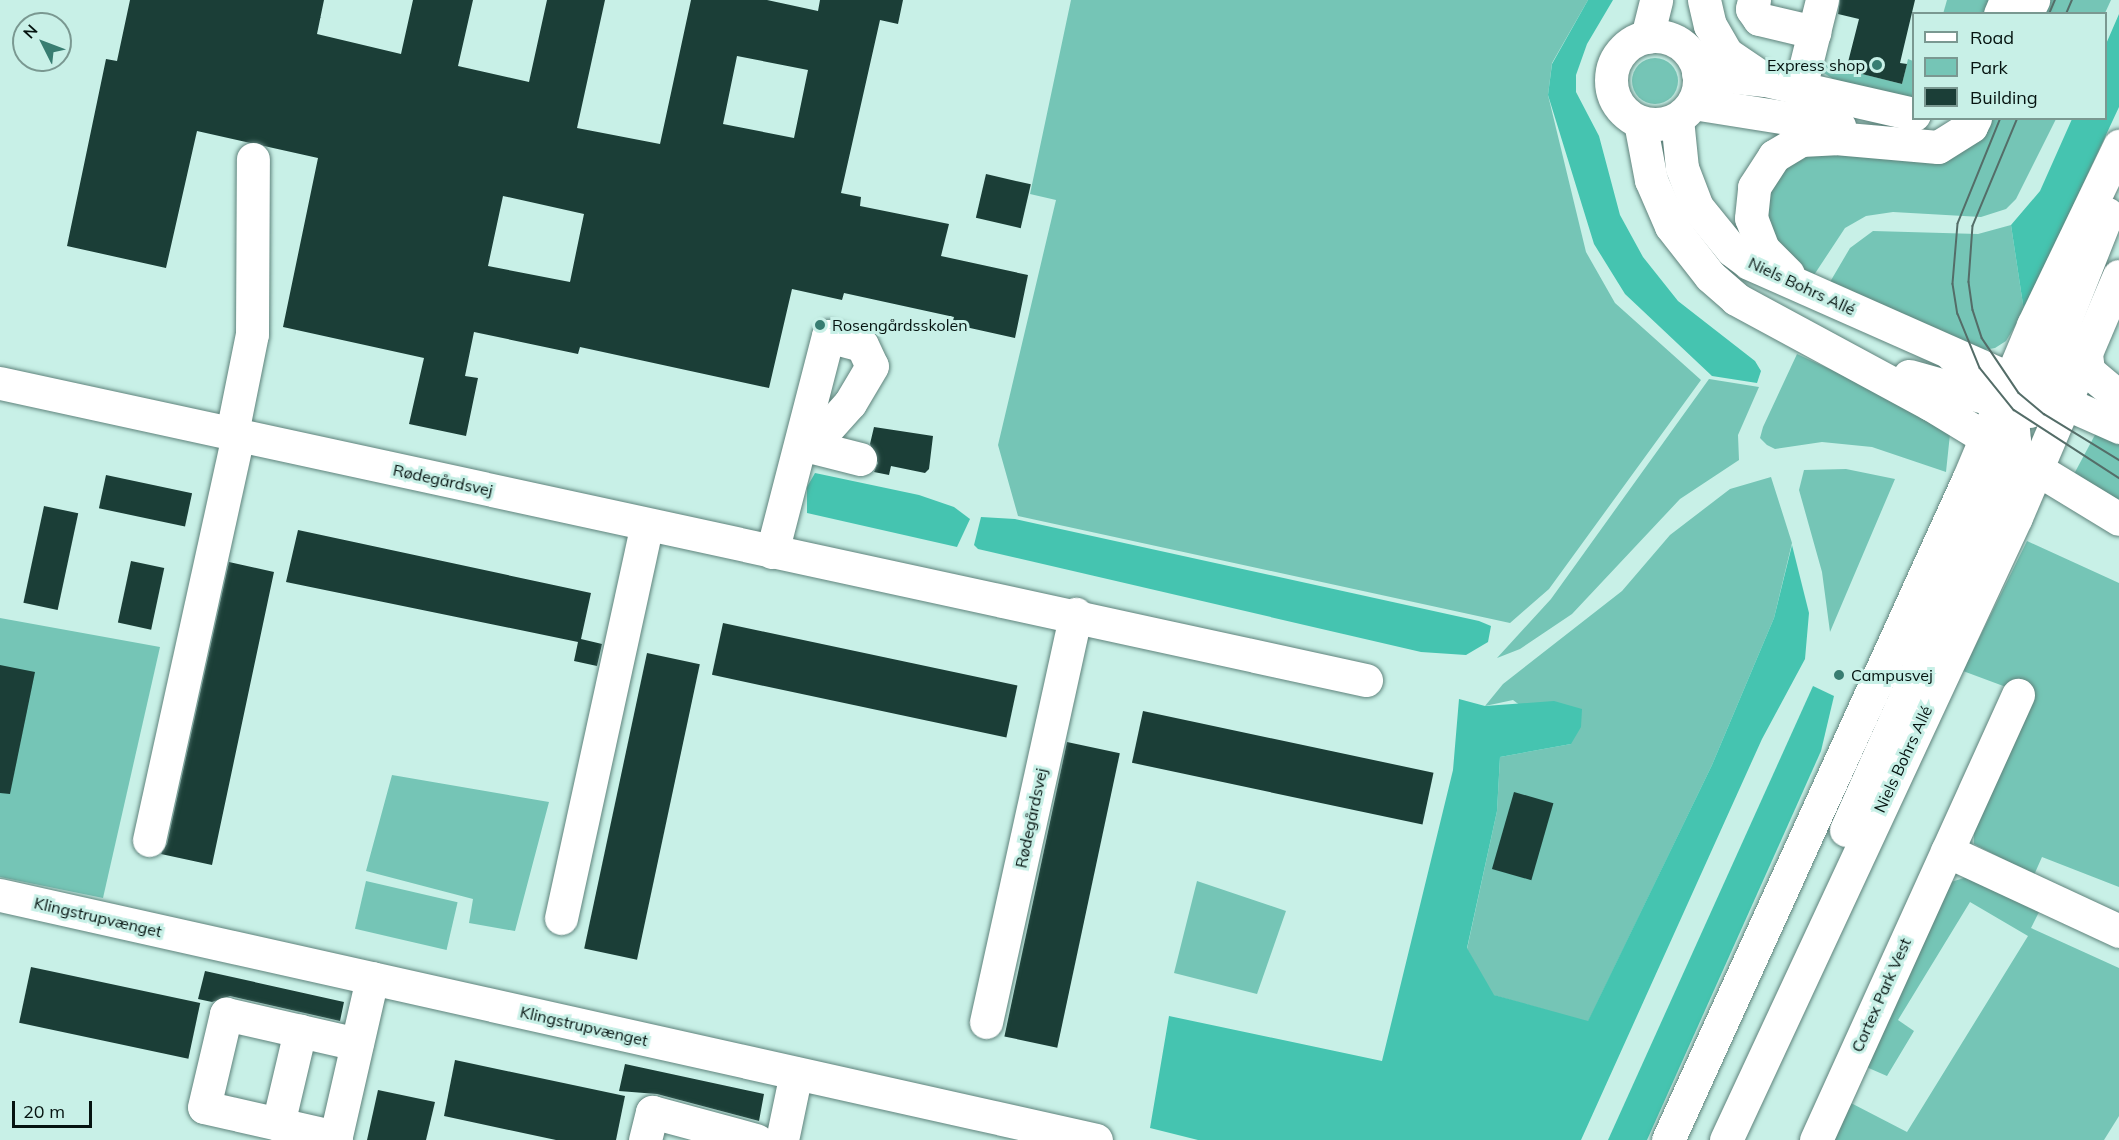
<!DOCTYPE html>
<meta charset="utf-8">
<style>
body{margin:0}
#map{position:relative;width:2119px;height:1140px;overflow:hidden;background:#c8f0e7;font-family:Mulish,sans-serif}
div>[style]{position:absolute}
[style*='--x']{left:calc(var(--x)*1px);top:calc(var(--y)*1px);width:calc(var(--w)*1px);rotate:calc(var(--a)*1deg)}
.green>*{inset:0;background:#75c5b6;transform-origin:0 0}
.round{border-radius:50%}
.forest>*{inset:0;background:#45c4b0}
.building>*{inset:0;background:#1b3e37;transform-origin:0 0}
.roads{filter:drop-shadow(0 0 2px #5f837c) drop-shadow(0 0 2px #5f837c)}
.minor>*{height:33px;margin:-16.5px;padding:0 16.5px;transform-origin:16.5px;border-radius:16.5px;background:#fff}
.minor>.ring{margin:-16.5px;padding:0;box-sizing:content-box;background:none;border:33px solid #fff;border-radius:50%}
.tram>*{height:1.5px;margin:-0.75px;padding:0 0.75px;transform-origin:0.75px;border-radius:0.75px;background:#546d68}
.dots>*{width:16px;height:16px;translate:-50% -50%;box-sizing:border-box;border:3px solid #c8f0e7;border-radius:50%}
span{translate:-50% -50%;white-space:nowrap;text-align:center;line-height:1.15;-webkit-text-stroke:6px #c8f0e7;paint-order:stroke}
.poi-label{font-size:16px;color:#051310}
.right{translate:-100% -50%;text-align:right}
.left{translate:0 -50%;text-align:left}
.street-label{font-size:16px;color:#051310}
.legend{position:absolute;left:1912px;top:12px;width:195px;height:108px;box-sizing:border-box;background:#c8f0e7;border:2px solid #7a9891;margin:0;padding:8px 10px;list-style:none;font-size:18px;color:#051310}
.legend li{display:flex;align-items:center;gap:12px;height:30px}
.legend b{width:30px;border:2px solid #7a9891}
.north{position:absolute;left:12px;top:12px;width:60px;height:60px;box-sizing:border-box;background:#c8f0e7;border:2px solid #7a9891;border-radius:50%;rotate:312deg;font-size:16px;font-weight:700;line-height:24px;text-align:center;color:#051310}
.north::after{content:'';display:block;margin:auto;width:21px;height:27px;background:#387d71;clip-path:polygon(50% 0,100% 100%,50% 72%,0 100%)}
.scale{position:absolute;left:12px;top:1101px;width:80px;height:27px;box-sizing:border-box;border:3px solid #051310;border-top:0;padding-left:8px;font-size:18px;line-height:21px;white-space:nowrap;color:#051310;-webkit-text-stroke:4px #c8f0e7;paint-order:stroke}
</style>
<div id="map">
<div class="green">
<div style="clip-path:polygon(1071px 0,1588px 0,1552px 63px,1548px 95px,1586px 252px,1615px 303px,1701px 380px,1549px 589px,1510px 623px,1018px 516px,998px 445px,1056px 200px,1030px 194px)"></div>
<div style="clip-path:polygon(1947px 0,1988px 0,1988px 4px,1984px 13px,1943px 14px)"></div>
<div style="clip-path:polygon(2047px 0,2111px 0,2105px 13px,2041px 14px)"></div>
<div class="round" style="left:1632px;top:58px;width:46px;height:46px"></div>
<div style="clip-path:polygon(1908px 59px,1913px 61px,1913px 100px,1833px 79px,1821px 71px,1819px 63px,1902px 84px)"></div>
<div style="clip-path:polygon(1990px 119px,2056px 119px,2016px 199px,2006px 209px,1981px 217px,1893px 212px,1866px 216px,1845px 228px,1814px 275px,1794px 265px,1768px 240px,1768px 181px,1804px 148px,1878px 154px)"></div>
<div style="clip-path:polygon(2011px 225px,2024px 311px,2006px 341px,1995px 348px,1984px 350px,1830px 282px,1850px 248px,1873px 231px,1978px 234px)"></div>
<div style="clip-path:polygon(1797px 354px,1910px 406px,1950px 434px,1946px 472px,1872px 447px,1822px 442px,1775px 449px,1767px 445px,1760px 438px,1763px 427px)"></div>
<div style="clip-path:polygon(1709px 379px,1759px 387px,1738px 435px,1739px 460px,1680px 499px,1572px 614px,1520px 649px,1497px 658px,1551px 599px)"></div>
<div style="clip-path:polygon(2096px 433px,2119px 443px,2119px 502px,2074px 474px)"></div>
<div style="clip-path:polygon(1846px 469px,1895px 479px,1830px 632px,1822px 572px,1799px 490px,1804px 470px)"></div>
<div style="clip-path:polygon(1771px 477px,1792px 543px,1774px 618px,1712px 765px,1588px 1022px,1493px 995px,1467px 949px,1497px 811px,1500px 757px,1571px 744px,1513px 700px,1485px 706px,1503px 684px,1622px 591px,1670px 535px,1730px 489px)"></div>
<div style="clip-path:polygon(2027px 541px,2119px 583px,2119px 887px,2042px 857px,2034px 875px,1974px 844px,1974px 821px,2006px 687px,1963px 671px)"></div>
<div style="clip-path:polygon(0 618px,160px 647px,103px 898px,0 877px)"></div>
<div style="clip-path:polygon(392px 775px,549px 802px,515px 931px,469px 923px,473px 899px,366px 871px)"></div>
<div style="clip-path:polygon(1967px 877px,2040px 910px,2031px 928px,2119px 968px,2119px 1116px,2104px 1140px,1831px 1140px,1849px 1102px,1907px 1132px,2028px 936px,1970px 902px,1898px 1020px,1914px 1031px,1887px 1076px,1864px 1066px,1951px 882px)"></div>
<div style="left:366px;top:881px;width:94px;height:49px;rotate:13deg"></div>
<div style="clip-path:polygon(1197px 881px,1286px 911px,1257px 994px,1174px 973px)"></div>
</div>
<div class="forest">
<div style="clip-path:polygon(1588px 0,1613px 0,1587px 44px,1576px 75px,1576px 92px,1599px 136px,1620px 215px,1643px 257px,1678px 301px,1755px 361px,1761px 371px,1757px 383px,1712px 376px,1625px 294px,1594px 244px,1548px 95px,1552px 64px)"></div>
<div style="clip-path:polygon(2119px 14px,2119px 107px,2024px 311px,2011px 225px,2040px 191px,2072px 119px,2106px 118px,2106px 44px)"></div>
<div style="clip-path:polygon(815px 473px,919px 495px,954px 507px,970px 519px,957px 547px,807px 513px,807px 487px)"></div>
<div style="clip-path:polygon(981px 517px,1015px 519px,1479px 621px,1491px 626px,1488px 642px,1466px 655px,1421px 652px,978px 549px,974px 545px)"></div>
<div style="clip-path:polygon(1792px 545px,1809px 613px,1805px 659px,1762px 739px,1581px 1140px,1198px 1140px,1150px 1128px,1169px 1016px,1382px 1061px,1453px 770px,1459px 699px,1485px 706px,1554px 701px,1582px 709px,1581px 727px,1571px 744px,1500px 757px,1497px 811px,1467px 948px,1494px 995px,1588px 1021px,1712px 765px,1774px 618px)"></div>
<div style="clip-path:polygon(1813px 686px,1834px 696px,1821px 751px,1647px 1140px,1608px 1140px)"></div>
</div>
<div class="building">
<div style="clip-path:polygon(evenodd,130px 0,324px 0,317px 34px,401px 54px,413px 0,473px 0,458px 66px,529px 82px,547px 0,605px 0,577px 128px,660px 144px,691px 0,767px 0,818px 11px,820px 0,903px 0,898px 24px,880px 20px,841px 193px,861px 197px,860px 206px,949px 224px,941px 256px,1028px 275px,1015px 338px,952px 324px,954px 317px,844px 293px,842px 300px,792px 289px,769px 388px,580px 347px,578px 354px,474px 332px,465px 376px,478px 378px,466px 436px,409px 424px,424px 358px,283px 327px,318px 158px,197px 131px,166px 268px,67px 246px,106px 59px,117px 61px,130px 0,737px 56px,808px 70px,794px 138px,723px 124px,737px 56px,130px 0,503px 196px,584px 214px,570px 282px,488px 266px,503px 196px)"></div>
<div style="clip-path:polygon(1840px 0,1915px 0,1900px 63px,1907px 64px,1902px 84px,1846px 70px,1859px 19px,1838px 14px)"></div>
<div style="left:986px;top:174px;width:46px;height:45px;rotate:13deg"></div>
<div style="clip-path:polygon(874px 427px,933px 436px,929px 469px,925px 473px,891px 466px,889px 475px,874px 472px,878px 463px,870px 444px)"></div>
<div style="left:106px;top:475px;width:88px;height:34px;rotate:12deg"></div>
<div style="left:44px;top:506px;width:35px;height:99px;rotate:12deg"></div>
<div style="clip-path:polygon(298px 530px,591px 593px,581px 639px,602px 644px,597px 666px,574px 661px,578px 642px,286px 582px)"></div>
<div style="left:131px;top:561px;width:34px;height:63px;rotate:12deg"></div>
<div style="clip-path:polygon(229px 562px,274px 572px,212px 865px,161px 854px,167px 844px)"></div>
<div style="left:723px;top:623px;width:301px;height:53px;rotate:12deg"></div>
<div style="left:647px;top:653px;width:54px;height:302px;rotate:12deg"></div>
<div style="clip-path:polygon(0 665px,35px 672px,10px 794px,0 793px)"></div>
<div style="left:1143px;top:711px;width:297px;height:53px;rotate:12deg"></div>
<div style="left:1067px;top:742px;width:54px;height:301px;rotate:12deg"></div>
<div style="left:1514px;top:792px;width:41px;height:80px;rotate:16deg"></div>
<div style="left:31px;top:967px;width:173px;height:57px;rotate:12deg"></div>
<div style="clip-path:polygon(205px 971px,344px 1002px,340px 1021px,230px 996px,212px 1002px,198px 999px)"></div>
<div style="clip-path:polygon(455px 1060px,625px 1096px,616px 1140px,556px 1140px,444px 1116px)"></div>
<div style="clip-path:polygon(625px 1064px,764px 1094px,759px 1121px,657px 1094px,619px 1091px)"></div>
<div style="clip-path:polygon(378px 1090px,435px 1102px,426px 1140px,367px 1140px)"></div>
</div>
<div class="roads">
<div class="minor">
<div style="--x:1704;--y:0;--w:26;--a:77"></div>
<div style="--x:1710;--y:25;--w:34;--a:60"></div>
<div style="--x:1727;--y:54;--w:41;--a:34.1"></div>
<div style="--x:1754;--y:0;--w:9;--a:103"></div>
<div style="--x:1752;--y:9;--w:12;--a:55"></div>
<div style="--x:1759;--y:19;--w:57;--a:13.3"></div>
<div style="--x:2000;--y:14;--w:15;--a:-67"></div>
<div style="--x:2026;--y:14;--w:16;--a:-63"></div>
<div class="ring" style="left:1611px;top:36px;width:55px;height:55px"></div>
<div style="--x:1647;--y:37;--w:38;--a:-76"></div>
<div style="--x:1698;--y:73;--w:67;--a:6"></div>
<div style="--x:1765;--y:80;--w:153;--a:12.9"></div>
<div style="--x:1800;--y:88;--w:91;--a:-76"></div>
<div style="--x:1693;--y:103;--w:148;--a:9"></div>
<div style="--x:1677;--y:119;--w:49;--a:84.2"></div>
<div style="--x:1682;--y:168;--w:42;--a:69"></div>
<div style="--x:1697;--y:207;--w:55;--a:50.9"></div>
<div style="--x:1732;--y:250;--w:21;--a:37"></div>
<div style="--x:1749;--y:263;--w:405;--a:23.9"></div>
<div style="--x:1640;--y:122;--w:59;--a:79.3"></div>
<div style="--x:1651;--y:180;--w:50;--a:66.5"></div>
<div style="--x:1671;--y:226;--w:63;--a:52"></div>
<div style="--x:1710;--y:276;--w:35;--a:41"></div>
<div style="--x:1736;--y:299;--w:221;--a:28.4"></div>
<div style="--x:1930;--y:404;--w:221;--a:31.3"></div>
<div style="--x:1788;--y:274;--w:35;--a:-135"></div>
<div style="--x:1763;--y:249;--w:33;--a:-111"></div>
<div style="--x:1751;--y:218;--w:31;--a:-84"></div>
<div style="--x:1754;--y:187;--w:37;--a:-57"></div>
<div style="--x:1774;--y:156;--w:31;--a:-31"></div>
<div style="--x:1801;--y:140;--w:34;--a:-3"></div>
<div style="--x:1835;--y:138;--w:103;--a:5"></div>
<div style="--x:1938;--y:147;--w:39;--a:-32"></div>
<div style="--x:1971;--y:126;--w:9;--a:-63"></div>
<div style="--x:2086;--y:354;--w:17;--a:83"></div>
<div style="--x:2088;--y:371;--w:40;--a:40"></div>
<div style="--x:1909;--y:376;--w:107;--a:15.7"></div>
<div style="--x:0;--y:383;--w:1398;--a:12.27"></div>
<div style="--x:2029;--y:411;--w:212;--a:-68.4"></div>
<div style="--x:232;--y:433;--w:101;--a:-78.6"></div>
<div style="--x:252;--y:334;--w:175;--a:-89.7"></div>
<div style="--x:801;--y:444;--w:61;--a:14.3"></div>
<div style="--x:772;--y:552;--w:223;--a:-75.5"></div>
<div style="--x:828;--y:336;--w:35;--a:15"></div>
<div style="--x:862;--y:345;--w:23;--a:65"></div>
<div style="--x:872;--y:366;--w:43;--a:120.7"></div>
<div style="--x:850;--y:403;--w:52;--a:131.9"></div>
<div style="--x:815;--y:442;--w:14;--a:172"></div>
<div style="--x:1846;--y:830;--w:356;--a:-66"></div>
<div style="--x:1991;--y:505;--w:68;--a:-70.2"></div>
<div style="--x:2014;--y:441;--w:25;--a:-95"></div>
<div style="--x:2012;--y:416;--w:22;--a:-120"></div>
<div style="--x:2001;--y:397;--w:65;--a:-139.4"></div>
<div style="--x:149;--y:840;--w:416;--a:-77.6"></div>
<div style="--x:1947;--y:851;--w:190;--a:24.9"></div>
<div style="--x:0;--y:895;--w:1123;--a:12.6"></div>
<div style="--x:561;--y:918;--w:402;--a:-77.7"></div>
<div style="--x:986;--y:1022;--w:418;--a:-77.6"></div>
<div style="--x:278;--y:1124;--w:96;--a:-76.7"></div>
<div style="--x:336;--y:1137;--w:135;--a:-167.2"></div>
<div style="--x:204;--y:1107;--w:96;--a:-76.7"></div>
<div style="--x:226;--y:1014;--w:134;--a:12.9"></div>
<div style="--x:335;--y:1140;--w:166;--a:-77.1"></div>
<div style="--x:645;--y:1140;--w:29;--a:-76"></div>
<div style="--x:652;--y:1112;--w:108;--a:15.1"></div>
<div style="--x:782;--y:1140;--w:68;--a:-78.2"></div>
<div style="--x:1668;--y:1140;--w:725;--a:-65.56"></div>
<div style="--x:1968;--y:480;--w:168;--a:-67.2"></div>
<div style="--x:2033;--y:325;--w:199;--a:-64.3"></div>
<div style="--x:1726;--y:1140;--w:687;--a:-65.04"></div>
<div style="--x:2016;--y:517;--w:262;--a:-66.9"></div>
<div style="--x:1816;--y:1140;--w:489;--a:-65.6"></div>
</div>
</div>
<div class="tram">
<div style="--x:2049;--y:14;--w:15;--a:-67"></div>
<div style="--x:2066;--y:14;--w:15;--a:-67"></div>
<div style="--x:2001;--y:118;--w:114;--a:112.1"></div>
<div style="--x:1958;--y:224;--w:60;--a:94.8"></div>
<div style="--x:1953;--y:284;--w:30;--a:81"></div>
<div style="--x:1958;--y:314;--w:58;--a:67.8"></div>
<div style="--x:1980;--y:368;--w:54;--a:51"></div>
<div style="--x:2014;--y:410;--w:125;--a:32.9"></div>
<div style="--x:2018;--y:118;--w:117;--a:112.6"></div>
<div style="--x:1973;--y:226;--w:56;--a:94.1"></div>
<div style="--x:1969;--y:282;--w:28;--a:82"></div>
<div style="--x:1973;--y:310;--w:29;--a:72"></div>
<div style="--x:1982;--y:338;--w:66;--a:56.1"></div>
<div style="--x:2019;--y:393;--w:33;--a:40"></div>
<div style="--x:2044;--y:414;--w:88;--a:31.5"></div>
</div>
<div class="dots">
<div style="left:1877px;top:65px;background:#387d71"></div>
<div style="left:820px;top:325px;background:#387d71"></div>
<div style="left:1839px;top:675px;background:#387d71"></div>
</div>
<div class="poi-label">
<span class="right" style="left:1865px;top:65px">Express shop</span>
<span class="left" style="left:832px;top:325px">Rosengårdsskolen</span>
<span class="left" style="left:1851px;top:675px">Campusvej</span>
</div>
<div class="street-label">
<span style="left:1802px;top:286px;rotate:25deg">Niels Bohrs Allé</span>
<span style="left:443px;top:480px;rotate:12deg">Rødegårdsvej</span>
<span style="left:1903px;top:759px;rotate:-65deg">Niels Bohrs Allé</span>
<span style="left:1031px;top:818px;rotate:-78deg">Rødegårdsvej</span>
<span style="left:98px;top:917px;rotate:13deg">Klingstrupvænget</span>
<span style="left:1881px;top:995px;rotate:-66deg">Cortex Park Vest</span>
<span style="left:584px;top:1026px;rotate:13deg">Klingstrupvænget</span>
</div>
<ul class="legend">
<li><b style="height:8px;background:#fff"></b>Road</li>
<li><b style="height:16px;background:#75c5b6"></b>Park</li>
<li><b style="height:16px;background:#1b3e37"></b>Building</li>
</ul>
<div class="north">N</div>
<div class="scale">20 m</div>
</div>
